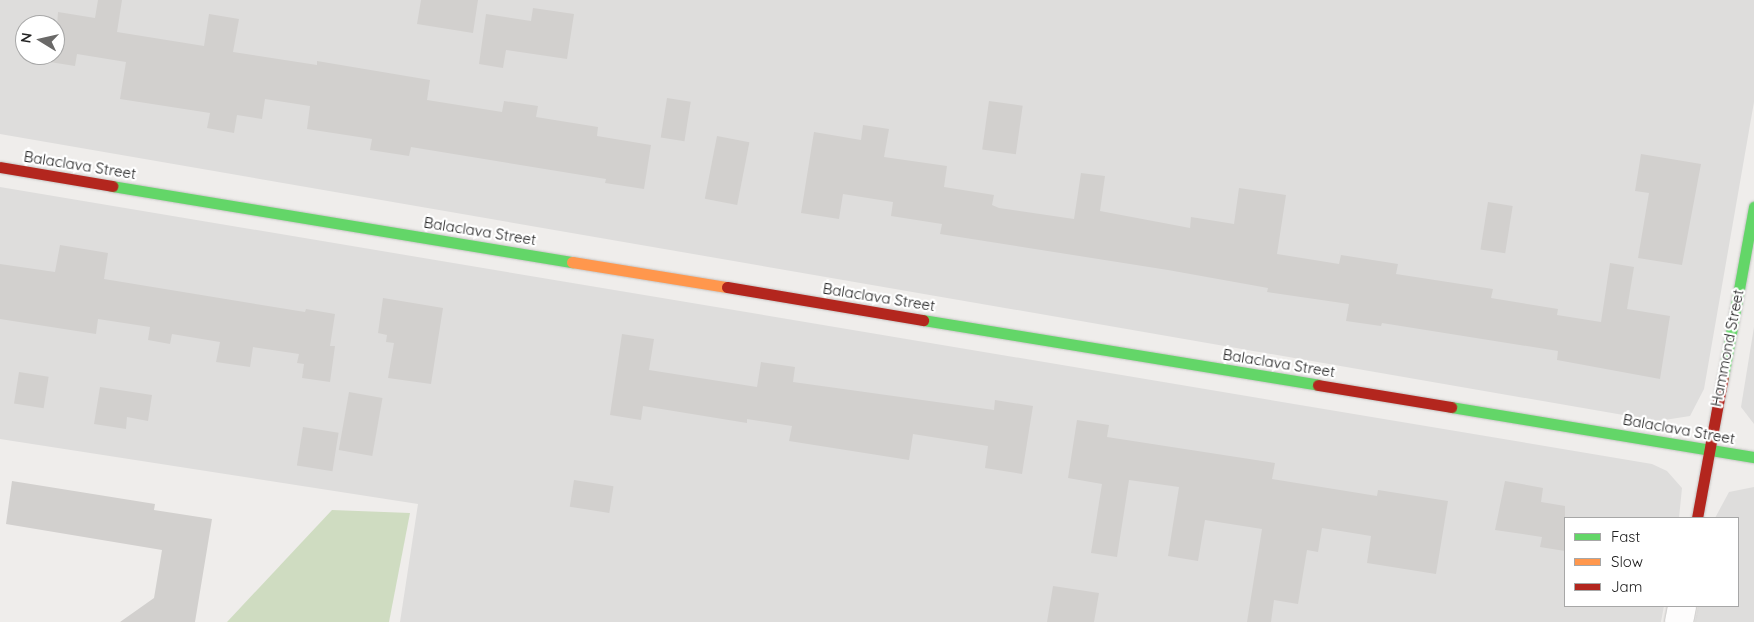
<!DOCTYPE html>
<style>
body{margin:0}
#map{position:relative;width:1754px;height:622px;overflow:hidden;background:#efedeb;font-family:Quicksand,sans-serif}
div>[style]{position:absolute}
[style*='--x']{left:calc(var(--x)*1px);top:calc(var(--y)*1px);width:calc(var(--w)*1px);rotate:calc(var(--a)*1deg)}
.built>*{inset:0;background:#dedddc}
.forest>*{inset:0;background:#cfdcc1}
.building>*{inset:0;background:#d2d0ce;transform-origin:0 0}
.roads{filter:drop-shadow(0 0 1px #c5c4c3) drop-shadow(0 0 1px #c5c4c3)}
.street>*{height:28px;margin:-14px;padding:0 14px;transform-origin:14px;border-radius:14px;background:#fdfcfc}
.fast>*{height:11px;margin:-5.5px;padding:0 5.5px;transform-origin:5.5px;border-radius:5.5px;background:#63d668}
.slow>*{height:11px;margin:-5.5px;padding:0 5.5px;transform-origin:5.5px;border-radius:5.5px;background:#ff974d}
.jam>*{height:11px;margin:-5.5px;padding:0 5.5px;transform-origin:5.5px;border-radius:5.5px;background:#b3261e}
span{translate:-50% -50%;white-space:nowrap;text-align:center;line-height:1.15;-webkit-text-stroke:4.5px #fff;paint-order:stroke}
.street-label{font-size:15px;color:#222}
.legend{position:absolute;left:1564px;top:517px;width:175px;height:90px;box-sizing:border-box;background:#fff;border:1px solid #a7a7a7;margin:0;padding:6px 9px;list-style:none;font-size:15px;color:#222}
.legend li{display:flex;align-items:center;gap:10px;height:25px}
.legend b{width:25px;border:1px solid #a7a7a7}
.north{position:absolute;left:15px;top:15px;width:50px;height:50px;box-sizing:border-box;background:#fff;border:1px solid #a7a7a7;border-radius:50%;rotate:279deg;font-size:14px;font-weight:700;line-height:20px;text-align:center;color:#222}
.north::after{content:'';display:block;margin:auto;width:18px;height:22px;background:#6a6968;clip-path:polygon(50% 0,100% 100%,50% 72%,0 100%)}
</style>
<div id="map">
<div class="built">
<div style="clip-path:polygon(evenodd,0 0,1754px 0,1754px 102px,1704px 389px,1690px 416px,1658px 421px,0 134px,0 0,25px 25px,55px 25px,55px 55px,25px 55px,25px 25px)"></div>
<div style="clip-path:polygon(0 187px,1652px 464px,1667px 471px,1682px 488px,1679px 518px,1565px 518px,1565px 606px,1664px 606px,1661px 622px,400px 622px,418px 504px,0 439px)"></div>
<div style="clip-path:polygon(1754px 327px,1754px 424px,1741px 407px)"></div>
<div style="clip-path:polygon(1754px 487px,1754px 622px,1695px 622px,1698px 606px,1738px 606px,1738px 518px,1715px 518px,1729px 492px)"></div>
</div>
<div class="forest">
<div style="clip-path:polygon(332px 510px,410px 513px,389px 622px,227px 622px)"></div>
</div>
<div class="building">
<div style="clip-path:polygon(98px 0,122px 0,117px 32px,204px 46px,209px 14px,239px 19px,233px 52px,317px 65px,317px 61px,430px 80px,427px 100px,502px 112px,504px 101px,538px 106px,536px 117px,598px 127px,597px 136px,651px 145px,644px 189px,605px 183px,606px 179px,411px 147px,409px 156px,370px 150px,372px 139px,307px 129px,310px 106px,265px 99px,262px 119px,237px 115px,234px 133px,207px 128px,210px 113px,120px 99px,126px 62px,77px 54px,75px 66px,50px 62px,51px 55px,55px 55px,58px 12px,95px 18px)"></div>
<div style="clip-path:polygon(421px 0,478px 0,473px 33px,417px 24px)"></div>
<div style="clip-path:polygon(533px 8px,574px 14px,567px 59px,506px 50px,503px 68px,479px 64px,486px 14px,531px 21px)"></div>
<div style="left:667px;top:98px;width:24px;height:40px;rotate:9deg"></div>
<div style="left:989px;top:101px;width:34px;height:49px;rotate:8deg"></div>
<div style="clip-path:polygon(863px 125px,889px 129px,884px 157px,947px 166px,944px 187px,994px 195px,992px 205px,999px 208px,1074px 219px,1081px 173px,1105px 176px,1100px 211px,1190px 228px,1191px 217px,1234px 224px,1239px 188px,1286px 195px,1277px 254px,1339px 264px,1341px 255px,1398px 264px,1396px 274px,1493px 289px,1491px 298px,1558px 309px,1557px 315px,1601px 322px,1610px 263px,1634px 267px,1627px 309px,1670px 316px,1660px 379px,1557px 360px,1558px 351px,1382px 323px,1381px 326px,1346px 321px,1349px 304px,1267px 292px,1268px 288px,1168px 270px,940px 234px,942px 224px,891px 216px,893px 202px,843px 194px,839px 219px,801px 213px,814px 132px,861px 140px)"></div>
<div style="left:717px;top:136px;width:33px;height:64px;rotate:11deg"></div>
<div style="clip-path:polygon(1641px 154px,1701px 164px,1682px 265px,1638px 258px,1649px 193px,1635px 191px)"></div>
<div style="left:1488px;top:202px;width:25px;height:48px;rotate:9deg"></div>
<div style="clip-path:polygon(60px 245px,108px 253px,104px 279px,305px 312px,306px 309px,335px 314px,330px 346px,335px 346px,330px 382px,302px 378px,304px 364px,297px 363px,299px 354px,253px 347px,250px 367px,216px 362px,220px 342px,172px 334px,170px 344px,148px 340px,150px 327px,98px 319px,96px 334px,0 319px,0 264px,55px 272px)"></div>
<div style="clip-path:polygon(383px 298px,443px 308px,431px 384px,388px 378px,394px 343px,386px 342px,387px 335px,378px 333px)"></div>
<div style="clip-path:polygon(622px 334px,654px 339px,649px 370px,757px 387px,761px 362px,795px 367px,793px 382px,994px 410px,995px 400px,1033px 406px,1022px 474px,985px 468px,988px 446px,913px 434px,909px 460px,789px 441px,792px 426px,747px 419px,747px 423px,643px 406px,641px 420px,610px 415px)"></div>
<div style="left:19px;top:372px;width:30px;height:32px;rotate:9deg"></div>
<div style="clip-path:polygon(100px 387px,152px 395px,148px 421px,127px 417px,126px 429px,94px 424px)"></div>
<div style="left:349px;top:392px;width:34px;height:59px;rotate:10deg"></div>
<div style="clip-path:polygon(1077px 420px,1109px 425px,1107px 437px,1275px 463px,1272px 479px,1377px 496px,1378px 490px,1448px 501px,1436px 574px,1367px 563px,1371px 536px,1322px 528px,1318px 552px,1307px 550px,1298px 604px,1274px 600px,1271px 622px,1247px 622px,1262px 529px,1205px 520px,1198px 561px,1168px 556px,1179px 487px,1129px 480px,1117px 557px,1091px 553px,1102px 484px,1068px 478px)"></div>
<div style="left:303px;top:427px;width:36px;height:39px;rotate:9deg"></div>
<div style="left:574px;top:480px;width:40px;height:27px;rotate:9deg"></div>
<div style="clip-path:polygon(12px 481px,155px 504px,154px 510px,212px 519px,195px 622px,120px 622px,154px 598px,162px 550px,6px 524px)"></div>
<div style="clip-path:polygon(1505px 481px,1543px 488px,1541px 502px,1565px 506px,1565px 551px,1540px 547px,1542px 537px,1495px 530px)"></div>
<div style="clip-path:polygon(1053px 586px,1099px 593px,1094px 622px,1047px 622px)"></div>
</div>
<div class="roads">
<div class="street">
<div style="--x:1679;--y:622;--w:16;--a:-79"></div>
</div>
<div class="fast">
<div style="--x:112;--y:186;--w:466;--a:9.4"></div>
<div style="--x:923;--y:320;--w:400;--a:9.3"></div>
<div style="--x:1723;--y:377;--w:173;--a:-79.7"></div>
<div style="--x:1451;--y:407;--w:307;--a:9.4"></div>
</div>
<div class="slow">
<div style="--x:572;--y:262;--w:157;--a:9.2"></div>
</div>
<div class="jam">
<div style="--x:0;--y:167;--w:114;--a:9.6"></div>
<div style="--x:727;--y:287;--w:199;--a:9.6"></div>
<div style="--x:1318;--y:385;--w:135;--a:9.4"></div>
<div style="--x:1697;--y:518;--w:143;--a:-79.6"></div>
</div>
</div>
<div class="street-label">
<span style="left:80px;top:165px;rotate:9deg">Balaclava Street</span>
<span style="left:480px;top:231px;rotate:9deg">Balaclava Street</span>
<span style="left:879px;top:297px;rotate:9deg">Balaclava Street</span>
<span style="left:1727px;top:348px;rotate:-79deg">Hammond Street</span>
<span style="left:1279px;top:363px;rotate:9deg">Balaclava Street</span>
<span style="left:1679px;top:429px;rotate:10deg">Balaclava Street</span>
</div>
<ul class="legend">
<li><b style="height:6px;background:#63d668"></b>Fast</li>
<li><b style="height:6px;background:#ff974d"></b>Slow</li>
<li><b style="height:6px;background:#b3261e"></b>Jam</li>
</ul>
<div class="north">N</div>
</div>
